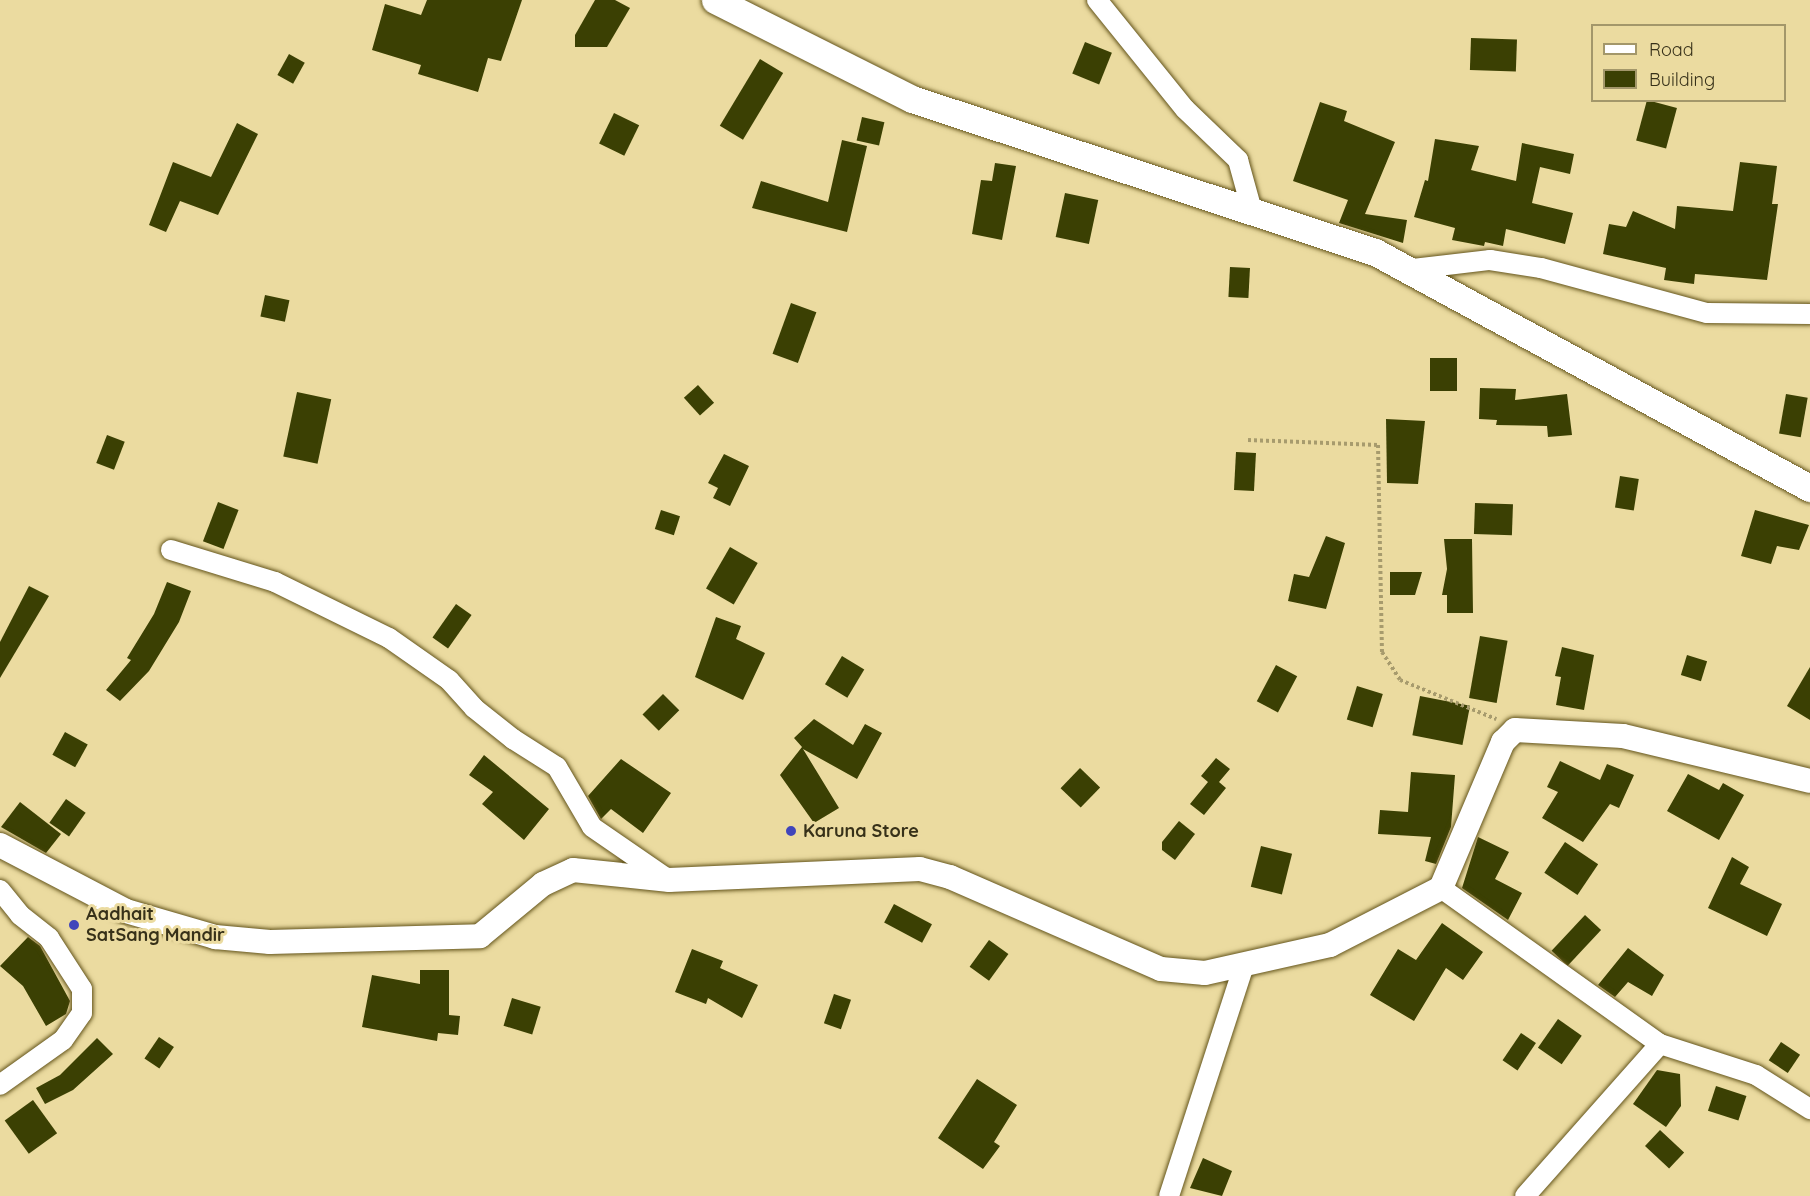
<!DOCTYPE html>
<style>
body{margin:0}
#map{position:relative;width:1810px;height:1196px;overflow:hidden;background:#ebdba0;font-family:Quicksand,sans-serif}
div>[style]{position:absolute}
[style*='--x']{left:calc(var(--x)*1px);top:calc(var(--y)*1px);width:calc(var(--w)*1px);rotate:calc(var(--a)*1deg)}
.building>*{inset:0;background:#3b4003;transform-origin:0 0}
.path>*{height:4px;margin-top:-2px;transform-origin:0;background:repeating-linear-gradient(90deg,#a79b6d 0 3px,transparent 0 6px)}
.roads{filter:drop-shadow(0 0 2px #64551c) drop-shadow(0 0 2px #64551c)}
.minor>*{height:20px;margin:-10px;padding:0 10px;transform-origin:10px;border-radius:10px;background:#fff}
.tertiary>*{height:24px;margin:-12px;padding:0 12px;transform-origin:12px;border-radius:12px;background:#fff}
.secondary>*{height:27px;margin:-13.5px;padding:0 13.5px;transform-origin:13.5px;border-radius:13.5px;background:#fff}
.dots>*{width:16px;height:16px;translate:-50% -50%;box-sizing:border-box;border:3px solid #ebdba0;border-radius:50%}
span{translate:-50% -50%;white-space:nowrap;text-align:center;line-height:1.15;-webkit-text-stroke:6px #ebdba0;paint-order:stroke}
.poi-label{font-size:18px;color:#373119;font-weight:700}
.left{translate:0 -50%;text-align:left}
.legend{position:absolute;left:1591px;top:24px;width:195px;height:78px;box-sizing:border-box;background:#ebdba0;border:2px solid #a3976a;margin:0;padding:8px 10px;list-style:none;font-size:18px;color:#373119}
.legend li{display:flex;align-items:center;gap:12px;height:30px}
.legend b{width:30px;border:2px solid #a3976a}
</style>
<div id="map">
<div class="building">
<div style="clip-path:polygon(427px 0,522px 0,501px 61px,488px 58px,478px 92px,418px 74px,421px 65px,372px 50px,385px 4px,421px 15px)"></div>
<div style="clip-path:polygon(595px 0,615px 0,630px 8px,607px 47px,575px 47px,575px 35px)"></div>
<div style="left:1471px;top:38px;width:46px;height:32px;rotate:2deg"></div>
<div style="left:1085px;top:42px;width:29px;height:34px;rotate:22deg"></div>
<div style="left:289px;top:54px;width:18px;height:24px;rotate:29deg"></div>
<div style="left:760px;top:59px;width:27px;height:78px;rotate:31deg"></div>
<div style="left:1647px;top:100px;width:31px;height:42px;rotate:15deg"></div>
<div style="clip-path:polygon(1320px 102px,1347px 111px,1344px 121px,1395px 142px,1365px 214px,1407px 220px,1403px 243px,1339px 223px,1348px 200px,1293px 181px)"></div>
<div style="left:614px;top:113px;width:28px;height:34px;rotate:26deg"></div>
<div style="left:862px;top:117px;width:23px;height:24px;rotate:13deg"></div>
<div style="clip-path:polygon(237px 123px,258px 134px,218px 215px,180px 201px,166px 232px,149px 225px,173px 162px,211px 177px)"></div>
<div style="clip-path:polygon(1435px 139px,1479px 146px,1471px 170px,1516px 181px,1522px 143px,1574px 154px,1570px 174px,1540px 167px,1532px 203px,1573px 213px,1565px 244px,1506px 229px,1503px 246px,1485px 242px,1484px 246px,1452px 240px,1455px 228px,1414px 217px,1425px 180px,1428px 181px)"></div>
<div style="clip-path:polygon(842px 140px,867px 146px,847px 232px,752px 208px,761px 181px,828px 202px)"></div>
<div style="clip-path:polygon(1740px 162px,1777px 166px,1772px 204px,1778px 204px,1767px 280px,1695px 274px,1694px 284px,1664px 280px,1666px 268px,1603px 254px,1609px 224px,1626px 227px,1633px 211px,1675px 229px,1677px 206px,1733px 211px)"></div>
<div style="clip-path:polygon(995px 163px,1016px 166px,1002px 240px,972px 234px,981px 180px,992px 181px)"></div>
<div style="left:1065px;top:193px;width:34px;height:45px;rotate:12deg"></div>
<div style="left:1230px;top:267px;width:20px;height:30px;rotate:3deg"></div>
<div style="left:265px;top:295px;width:25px;height:22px;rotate:12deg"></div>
<div style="left:791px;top:303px;width:27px;height:54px;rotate:20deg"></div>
<div style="left:1430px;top:358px;width:27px;height:33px"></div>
<div style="left:698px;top:385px;width:24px;height:19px;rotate:48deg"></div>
<div style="clip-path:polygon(1480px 388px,1516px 389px,1515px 400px,1567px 394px,1572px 435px,1548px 437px,1547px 426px,1496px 425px,1497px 420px,1479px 419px)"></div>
<div style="left:297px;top:392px;width:35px;height:66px;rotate:12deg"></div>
<div style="left:1786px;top:394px;width:22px;height:40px;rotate:10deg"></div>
<div style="clip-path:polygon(1386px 419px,1425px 421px,1418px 484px,1387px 483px)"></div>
<div style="left:107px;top:435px;width:19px;height:30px;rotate:21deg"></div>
<div style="left:1236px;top:452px;width:20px;height:38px;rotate:3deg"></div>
<div style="clip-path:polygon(724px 454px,749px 466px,730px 506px,713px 498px,718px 488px,708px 483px)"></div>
<div style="left:1620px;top:476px;width:19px;height:32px;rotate:9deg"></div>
<div style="left:218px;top:502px;width:22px;height:42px;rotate:21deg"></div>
<div style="left:1475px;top:503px;width:38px;height:31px;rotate:2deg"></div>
<div style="left:661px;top:510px;width:20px;height:20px;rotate:18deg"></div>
<div style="clip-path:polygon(1755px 510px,1809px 525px,1799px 550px,1777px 546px,1771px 564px,1741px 556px)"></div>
<div style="clip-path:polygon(1326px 536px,1345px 543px,1326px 609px,1288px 601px,1294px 574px,1309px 577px)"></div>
<div style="clip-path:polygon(1444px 539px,1472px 539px,1473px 613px,1447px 613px,1447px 595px,1442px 595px,1447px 569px)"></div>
<div style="left:730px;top:547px;width:32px;height:48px;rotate:30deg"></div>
<div style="clip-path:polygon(1390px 572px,1422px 572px,1415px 595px,1390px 595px)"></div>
<div style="clip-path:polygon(167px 582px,191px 591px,179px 622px,149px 671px,120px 701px,106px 690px,131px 660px,127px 658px,154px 614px)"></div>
<div style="clip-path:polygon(29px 586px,49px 596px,0 678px,0 642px)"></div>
<div style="left:456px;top:604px;width:19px;height:41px;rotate:35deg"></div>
<div style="clip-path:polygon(716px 617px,741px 626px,736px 639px,765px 653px,743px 700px,695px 677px)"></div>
<div style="left:1480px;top:636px;width:28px;height:63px;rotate:10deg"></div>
<div style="clip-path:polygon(1562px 647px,1594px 655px,1584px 710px,1556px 705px,1561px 677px,1555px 676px)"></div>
<div style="left:1687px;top:655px;width:21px;height:21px;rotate:17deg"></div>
<div style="left:842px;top:656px;width:26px;height:33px;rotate:31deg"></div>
<div style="left:1276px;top:665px;width:24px;height:41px;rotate:28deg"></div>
<div style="clip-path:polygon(1810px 667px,1810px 720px,1787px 706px)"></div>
<div style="left:1357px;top:686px;width:27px;height:35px;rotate:17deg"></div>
<div style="left:663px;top:694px;width:23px;height:29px;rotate:45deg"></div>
<div style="left:1420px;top:696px;width:51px;height:40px;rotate:11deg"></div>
<div style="clip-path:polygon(814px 719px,853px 745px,865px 724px,882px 733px,857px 779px,803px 749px,839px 808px,814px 823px,780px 775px,802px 747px,794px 738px)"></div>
<div style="left:65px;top:732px;width:26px;height:26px;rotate:29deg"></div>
<div style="clip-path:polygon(484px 755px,549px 809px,524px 840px,482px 804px,493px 792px,469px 775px)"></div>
<div style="clip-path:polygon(1216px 758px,1230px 769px,1219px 782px,1226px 788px,1204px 815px,1190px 804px,1208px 782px,1201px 776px)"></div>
<div style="clip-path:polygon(621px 759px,671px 793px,643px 833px,611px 809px,601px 819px,588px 796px)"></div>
<div style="clip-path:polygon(1560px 761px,1600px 780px,1607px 764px,1634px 775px,1619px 808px,1610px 804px,1583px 842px,1542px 818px,1558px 792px,1547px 787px)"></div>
<div style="left:1080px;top:768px;width:28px;height:28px;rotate:44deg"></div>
<div style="clip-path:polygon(1411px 772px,1455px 775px,1451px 827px,1436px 864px,1425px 861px,1431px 837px,1378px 834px,1380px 810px,1408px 812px)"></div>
<div style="clip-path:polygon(1688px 774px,1719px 790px,1723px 783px,1744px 795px,1719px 840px,1667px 811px)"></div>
<div style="left:66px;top:799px;width:24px;height:29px;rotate:35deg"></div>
<div style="clip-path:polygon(20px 802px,61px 834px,46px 853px,1px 827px)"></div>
<div style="clip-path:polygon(1179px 821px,1195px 834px,1175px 860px,1162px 850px,1162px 842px)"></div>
<div style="clip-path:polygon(1478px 837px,1509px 852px,1495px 879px,1522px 893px,1508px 920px,1462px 888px)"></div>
<div style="left:1565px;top:842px;width:40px;height:37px;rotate:34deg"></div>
<div style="left:1261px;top:846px;width:32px;height:42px;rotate:14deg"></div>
<div style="clip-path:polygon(1732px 857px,1749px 867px,1740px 884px,1782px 904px,1767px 936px,1708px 908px)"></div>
<div style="left:894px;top:904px;width:43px;height:21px;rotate:28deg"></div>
<div style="left:1585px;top:915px;width:22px;height:49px;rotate:43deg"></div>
<div style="clip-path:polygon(1442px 923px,1483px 952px,1463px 980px,1446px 968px,1414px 1021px,1370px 995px,1398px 949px,1416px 960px)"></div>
<div style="clip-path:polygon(28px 937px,40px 946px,70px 1001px,66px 1014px,46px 1026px,23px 986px,0 966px)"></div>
<div style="left:989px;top:940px;width:24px;height:33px;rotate:36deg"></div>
<div style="clip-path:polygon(1628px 948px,1664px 975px,1652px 996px,1628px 982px,1615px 997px,1598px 985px)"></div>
<div style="clip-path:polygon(692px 949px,723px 961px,720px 968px,758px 985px,742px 1018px,708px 998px,706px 1004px,675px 992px)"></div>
<div style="clip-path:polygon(420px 970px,449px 970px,449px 1015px,460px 1016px,458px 1035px,438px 1033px,437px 1041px,362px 1027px,372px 975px,420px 984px)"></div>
<div style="left:834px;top:994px;width:18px;height:31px;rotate:19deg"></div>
<div style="left:512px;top:998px;width:30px;height:29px;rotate:17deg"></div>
<div style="left:1558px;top:1019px;width:29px;height:35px;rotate:35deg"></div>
<div style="left:1521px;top:1033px;width:18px;height:33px;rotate:34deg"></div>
<div style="left:159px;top:1037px;width:18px;height:26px;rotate:34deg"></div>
<div style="clip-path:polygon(97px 1038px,113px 1054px,73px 1090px,45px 1104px,36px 1088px,60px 1075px)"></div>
<div style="left:1781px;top:1042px;width:23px;height:22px;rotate:34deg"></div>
<div style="clip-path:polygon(1657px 1070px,1680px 1074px,1681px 1106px,1666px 1127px,1633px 1104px)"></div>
<div style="clip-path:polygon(977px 1079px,1017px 1105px,994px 1142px,1000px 1146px,983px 1169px,938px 1138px)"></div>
<div style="left:1716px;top:1086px;width:32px;height:26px;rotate:18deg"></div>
<div style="left:33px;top:1100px;width:41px;height:35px;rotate:54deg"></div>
<div style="left:1660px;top:1130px;width:33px;height:22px;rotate:43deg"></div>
<div style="clip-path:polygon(1203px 1158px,1232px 1171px,1222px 1196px,1190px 1188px)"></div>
</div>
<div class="path">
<div style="--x:1248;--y:440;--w:130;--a:2.2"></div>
<div style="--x:1378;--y:445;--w:207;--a:88.9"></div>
<div style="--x:1382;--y:652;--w:33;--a:57"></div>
<div style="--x:1400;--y:680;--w:104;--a:22.1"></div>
</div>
<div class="roads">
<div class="minor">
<div style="--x:1097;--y:0;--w:140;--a:51.1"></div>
<div style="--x:1185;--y:109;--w:74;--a:43.9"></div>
<div style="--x:1238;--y:160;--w:49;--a:74.5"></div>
<div style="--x:1413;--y:269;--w:78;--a:-6.7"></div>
<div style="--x:1490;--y:260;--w:52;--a:8.9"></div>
<div style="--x:1541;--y:268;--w:172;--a:15.2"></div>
<div style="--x:1707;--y:313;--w:103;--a:0.6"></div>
<div style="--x:171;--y:550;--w:109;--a:17.1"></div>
<div style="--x:275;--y:582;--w:127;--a:26.2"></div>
<div style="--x:389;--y:638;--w:73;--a:35"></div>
<div style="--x:449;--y:680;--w:38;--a:48"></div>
<div style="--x:474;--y:708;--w:50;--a:38.5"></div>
<div style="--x:513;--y:739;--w:52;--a:32.5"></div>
<div style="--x:557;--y:767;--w:69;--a:59.7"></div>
<div style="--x:592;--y:827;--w:93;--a:34.5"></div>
<div style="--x:1441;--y:888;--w:269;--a:35.5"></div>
<div style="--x:1660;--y:1044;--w:203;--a:131.6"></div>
<div style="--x:0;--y:890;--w:32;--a:51"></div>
<div style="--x:20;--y:915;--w:37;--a:38"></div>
<div style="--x:49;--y:938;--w:61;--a:57.1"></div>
<div style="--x:82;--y:989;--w:24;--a:90"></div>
<div style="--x:82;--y:1013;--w:33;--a:125"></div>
<div style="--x:63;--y:1040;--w:77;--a:144.5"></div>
<div style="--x:1660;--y:1044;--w:101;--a:17.9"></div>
<div style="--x:1756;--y:1075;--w:64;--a:32.2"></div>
<div style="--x:1169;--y:1196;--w:240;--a:-72"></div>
</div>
<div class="tertiary">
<div style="--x:0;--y:845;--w:142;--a:27.6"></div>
<div style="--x:126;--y:911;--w:93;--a:16.3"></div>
<div style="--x:215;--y:937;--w:55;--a:5.2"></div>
<div style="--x:270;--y:942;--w:210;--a:-1.6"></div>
<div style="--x:480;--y:936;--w:82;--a:-39.5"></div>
<div style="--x:543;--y:884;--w:33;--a:-25"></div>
<div style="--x:573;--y:870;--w:97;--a:5.9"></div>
<div style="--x:669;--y:880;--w:251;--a:-2.5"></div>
<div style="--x:920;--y:869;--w:31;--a:15"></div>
<div style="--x:950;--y:877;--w:230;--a:23.6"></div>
<div style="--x:1161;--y:969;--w:44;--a:5.2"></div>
<div style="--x:1205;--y:973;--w:128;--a:-12.6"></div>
<div style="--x:1330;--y:945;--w:125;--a:-27.2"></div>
<div style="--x:1441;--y:888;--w:159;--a:-67"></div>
<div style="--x:1503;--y:742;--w:17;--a:-45"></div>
<div style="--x:1515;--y:730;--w:108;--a:3.2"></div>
<div style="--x:1623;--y:736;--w:192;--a:13.5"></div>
</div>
<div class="secondary">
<div style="--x:715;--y:0;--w:220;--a:26.7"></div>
<div style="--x:912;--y:99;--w:488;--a:18.3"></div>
<div style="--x:1375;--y:252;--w:495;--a:28.5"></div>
</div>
</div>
<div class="dots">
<div style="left:791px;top:831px;background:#4045ba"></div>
<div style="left:74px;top:925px;background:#4045ba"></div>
</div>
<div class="poi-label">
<span class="left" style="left:803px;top:831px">Karuna Store</span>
<span class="left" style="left:86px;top:925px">Aadhait<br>SatSang Mandir</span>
</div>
<ul class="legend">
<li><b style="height:8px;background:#fff"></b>Road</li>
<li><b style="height:16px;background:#3b4003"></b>Building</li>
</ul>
</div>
